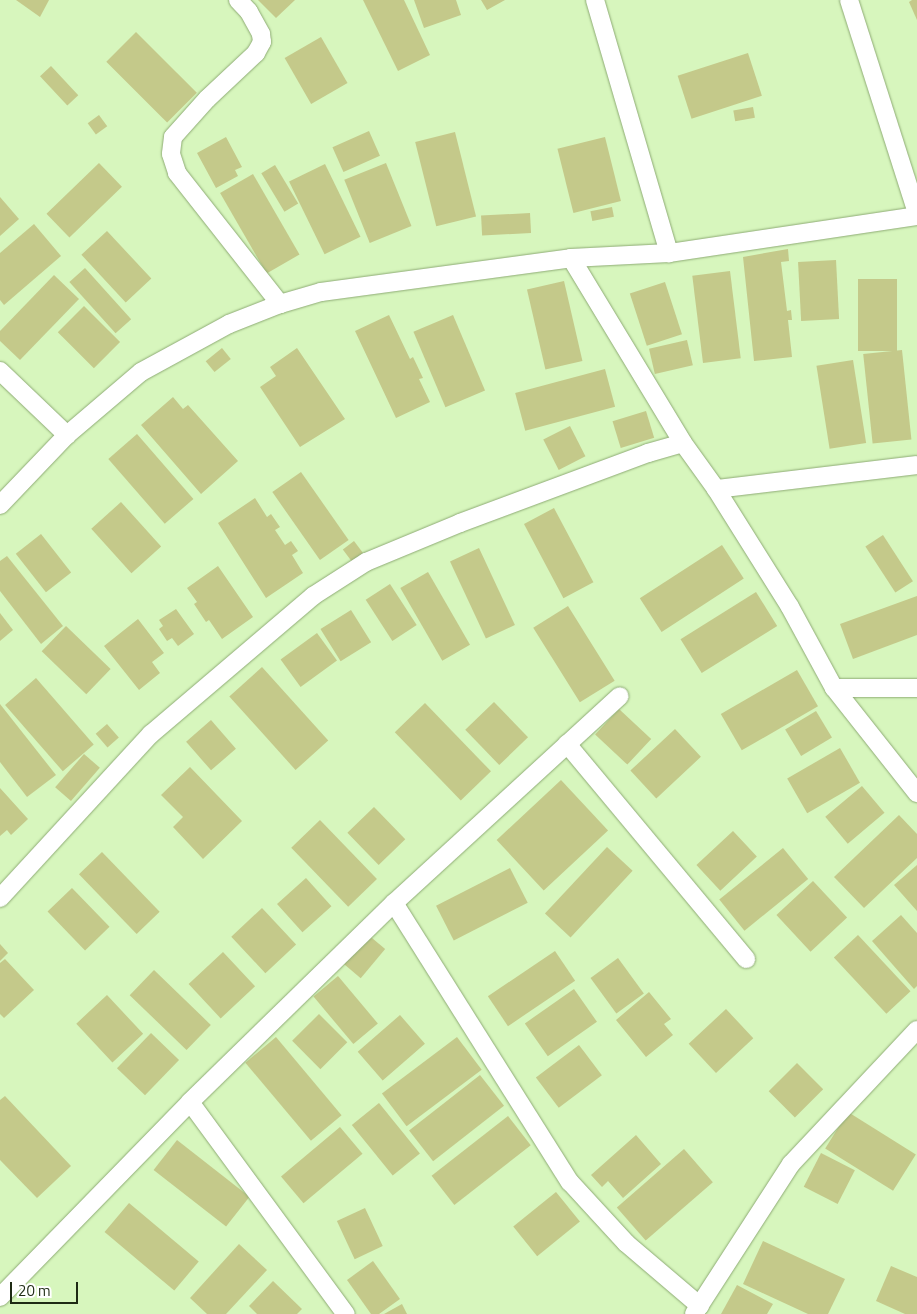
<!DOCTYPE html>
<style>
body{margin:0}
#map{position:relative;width:917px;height:1314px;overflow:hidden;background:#d7f6bd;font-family:"Titillium Web",sans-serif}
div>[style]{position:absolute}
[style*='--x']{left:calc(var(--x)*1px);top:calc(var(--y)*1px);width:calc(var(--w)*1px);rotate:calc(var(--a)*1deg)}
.building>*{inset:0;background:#c4c98a;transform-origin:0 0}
.roads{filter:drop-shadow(0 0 1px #8eab75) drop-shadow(0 0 1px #8eab75)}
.minor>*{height:18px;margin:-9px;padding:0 9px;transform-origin:9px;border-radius:9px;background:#fff}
span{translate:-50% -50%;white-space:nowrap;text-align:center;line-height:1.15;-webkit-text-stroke:4px #fff;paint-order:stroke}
.scale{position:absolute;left:10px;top:1282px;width:68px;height:22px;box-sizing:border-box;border:2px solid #1e2a14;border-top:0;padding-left:6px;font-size:15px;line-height:18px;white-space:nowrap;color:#1e2a14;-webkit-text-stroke:4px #fff;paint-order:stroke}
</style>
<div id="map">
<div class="building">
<div style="clip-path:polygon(16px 0,49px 0,40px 17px)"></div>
<div style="clip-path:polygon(258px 0,295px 0,276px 18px)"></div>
<div style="clip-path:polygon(363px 0,404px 0,430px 55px,398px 71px)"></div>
<div style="clip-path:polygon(414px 0,456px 0,461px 15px,424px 28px)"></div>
<div style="clip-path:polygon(481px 0,505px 0,487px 10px)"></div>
<div style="clip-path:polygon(912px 0,917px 0,917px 20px,909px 2px)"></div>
<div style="left:136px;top:32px;width:86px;height:42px;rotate:45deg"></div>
<div style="left:321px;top:37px;width:53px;height:42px;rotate:60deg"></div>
<div style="left:748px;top:53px;width:45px;height:74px;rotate:72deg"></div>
<div style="left:51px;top:66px;width:40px;height:15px;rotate:47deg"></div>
<div style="left:753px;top:107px;width:11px;height:20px;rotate:80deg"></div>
<div style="left:99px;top:115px;width:14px;height:14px;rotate:54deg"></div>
<div style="left:369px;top:131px;width:27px;height:40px;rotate:66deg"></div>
<div style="left:455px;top:132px;width:87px;height:41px;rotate:76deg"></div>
<div style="clip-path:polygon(226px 137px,242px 167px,235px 170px,238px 176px,216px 188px,197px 153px)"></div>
<div style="left:605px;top:137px;width:66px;height:49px;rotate:76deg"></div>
<div style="left:99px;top:163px;width:33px;height:73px;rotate:46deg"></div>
<div style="left:386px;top:163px;width:68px;height:45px;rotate:68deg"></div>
<div style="left:325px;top:164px;width:81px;height:40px;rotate:64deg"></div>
<div style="left:275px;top:165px;width:45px;height:16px;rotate:59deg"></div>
<div style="left:253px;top:174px;width:93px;height:38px;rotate:60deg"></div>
<div style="clip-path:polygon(0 197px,19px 219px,0 236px)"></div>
<div style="left:612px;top:207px;width:10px;height:22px;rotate:79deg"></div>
<div style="left:530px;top:213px;width:20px;height:49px;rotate:87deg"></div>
<div style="clip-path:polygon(34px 224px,61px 256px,4px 305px,0 300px,0 253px)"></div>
<div style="left:107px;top:231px;width:65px;height:35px;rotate:47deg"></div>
<div style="clip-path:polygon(788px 249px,789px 261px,781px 262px,787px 311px,791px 310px,792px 320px,788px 320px,792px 357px,754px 361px,743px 257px)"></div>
<div style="left:836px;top:260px;width:59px;height:38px;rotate:87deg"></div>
<div style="left:85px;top:268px;width:69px;height:21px;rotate:48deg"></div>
<div style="left:730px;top:271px;width:88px;height:38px;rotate:83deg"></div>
<div style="clip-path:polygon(54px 275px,79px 299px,20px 360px,0 341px,0 331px)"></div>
<div style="left:858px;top:279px;width:39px;height:72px"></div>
<div style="left:564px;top:281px;width:82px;height:38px;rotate:77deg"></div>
<div style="left:665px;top:282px;width:55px;height:37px;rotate:72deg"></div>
<div style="left:84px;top:306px;width:51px;height:37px;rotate:45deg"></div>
<div style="clip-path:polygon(389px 315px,410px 359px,413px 357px,423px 378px,419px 379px,430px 402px,396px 418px,355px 331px)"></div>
<div style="left:453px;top:315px;width:82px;height:43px;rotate:67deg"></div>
<div style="left:687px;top:340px;width:26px;height:39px;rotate:77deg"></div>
<div style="left:222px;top:348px;width:14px;height:21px;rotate:51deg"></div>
<div style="clip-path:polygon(297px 348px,345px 419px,300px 447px,260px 387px,276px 376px,270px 367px)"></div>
<div style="left:902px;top:350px;width:90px;height:39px;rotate:84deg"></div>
<div style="left:853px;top:360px;width:84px;height:37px;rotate:81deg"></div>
<div style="left:605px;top:369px;width:39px;height:93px;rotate:75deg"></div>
<div style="clip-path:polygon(173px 397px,183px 409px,188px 405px,238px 461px,201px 494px,141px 425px)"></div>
<div style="left:646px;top:411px;width:28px;height:35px;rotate:73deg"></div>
<div style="left:570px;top:426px;width:34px;height:30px;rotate:63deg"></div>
<div style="left:137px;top:434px;width:86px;height:38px;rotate:49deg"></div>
<div style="left:301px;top:472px;width:83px;height:35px;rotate:55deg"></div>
<div style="clip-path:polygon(255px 498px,267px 517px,271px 514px,280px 527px,275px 530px,285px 545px,291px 541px,298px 551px,292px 555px,303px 573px,266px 598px,218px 523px)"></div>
<div style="left:121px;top:502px;width:60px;height:40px;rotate:48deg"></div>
<div style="left:554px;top:508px;width:84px;height:34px;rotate:62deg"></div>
<div style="left:41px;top:534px;width:49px;height:32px;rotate:52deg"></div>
<div style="left:883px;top:535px;width:55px;height:21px;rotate:57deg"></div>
<div style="left:354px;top:541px;width:15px;height:14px;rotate:53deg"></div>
<div style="left:722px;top:545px;width:40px;height:98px;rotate:57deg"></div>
<div style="left:479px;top:548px;width:85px;height:32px;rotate:65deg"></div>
<div style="clip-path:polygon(7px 556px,63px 626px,41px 644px,0 591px,0 561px)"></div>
<div style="clip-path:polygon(218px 566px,253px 617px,222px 639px,209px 620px,206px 622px,194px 604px,197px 602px,187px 588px)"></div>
<div style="left:428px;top:572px;width:84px;height:32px;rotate:60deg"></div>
<div style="left:390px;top:584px;width:49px;height:29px;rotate:57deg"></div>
<div style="left:756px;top:592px;width:40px;height:89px;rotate:58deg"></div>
<div style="clip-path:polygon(917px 596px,917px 635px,853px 659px,840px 624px)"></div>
<div style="left:568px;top:606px;width:88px;height:41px;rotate:58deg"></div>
<div style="clip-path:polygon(176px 609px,194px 634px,178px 646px,172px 638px,167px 641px,159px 629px,163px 626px,159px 620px)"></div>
<div style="left:351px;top:610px;width:38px;height:36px;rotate:58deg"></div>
<div style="clip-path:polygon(0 613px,13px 630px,0 641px)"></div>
<div style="clip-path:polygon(138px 619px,164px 653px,152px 662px,160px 673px,139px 690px,104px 646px)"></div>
<div style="left:66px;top:626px;width:62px;height:35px;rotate:44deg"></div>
<div style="left:317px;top:633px;width:34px;height:45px;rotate:54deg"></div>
<div style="left:262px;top:667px;width:99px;height:44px;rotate:48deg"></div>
<div style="left:797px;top:670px;width:42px;height:88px;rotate:60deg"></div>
<div style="left:36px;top:678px;width:88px;height:41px;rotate:49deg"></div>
<div style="left:494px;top:702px;width:49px;height:40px;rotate:46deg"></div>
<div style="left:425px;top:703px;width:95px;height:42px;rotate:46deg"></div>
<div style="clip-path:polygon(0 704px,56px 775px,27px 797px,0 762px)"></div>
<div style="left:619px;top:709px;width:44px;height:35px;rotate:43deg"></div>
<div style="left:816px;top:711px;width:31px;height:36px;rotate:59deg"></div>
<div style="left:211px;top:720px;width:38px;height:33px;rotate:49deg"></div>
<div style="left:107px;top:724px;width:18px;height:15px;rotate:49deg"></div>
<div style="left:675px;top:729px;width:38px;height:61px;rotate:47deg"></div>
<div style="left:840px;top:748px;width:40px;height:61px;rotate:60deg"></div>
<div style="left:84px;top:754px;width:21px;height:44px;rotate:41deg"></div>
<div style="clip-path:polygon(190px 767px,242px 821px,203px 859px,173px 827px,183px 817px,161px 795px)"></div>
<div style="left:561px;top:780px;width:69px;height:88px;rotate:47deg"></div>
<div style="left:862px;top:786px;width:35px;height:48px;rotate:50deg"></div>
<div style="clip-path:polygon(0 788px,28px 819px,11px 835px,7px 830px,0 836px)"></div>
<div style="left:374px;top:807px;width:45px;height:37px;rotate:46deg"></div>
<div style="clip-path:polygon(899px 815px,917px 834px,917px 858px,864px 908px,834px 877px)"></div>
<div style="left:320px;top:820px;width:82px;height:40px;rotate:46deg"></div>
<div style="left:733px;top:831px;width:35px;height:50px;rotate:47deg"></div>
<div style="left:607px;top:847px;width:35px;height:91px;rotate:43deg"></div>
<div style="left:783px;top:848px;width:40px;height:82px;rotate:51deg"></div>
<div style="left:102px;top:852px;width:83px;height:32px;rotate:46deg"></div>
<div style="clip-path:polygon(917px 865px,917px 911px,894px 885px)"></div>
<div style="left:510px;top:868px;width:39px;height:83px;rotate:63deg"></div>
<div style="left:306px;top:878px;width:38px;height:39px;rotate:48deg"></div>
<div style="left:813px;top:881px;width:50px;height:50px;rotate:47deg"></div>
<div style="left:72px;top:888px;width:54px;height:34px;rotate:46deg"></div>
<div style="left:262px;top:908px;width:50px;height:42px;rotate:47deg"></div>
<div style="clip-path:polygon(901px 915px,917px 933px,917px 986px,914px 989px,872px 941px)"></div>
<div style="left:366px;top:933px;width:25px;height:38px;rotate:40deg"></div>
<div style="left:858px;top:935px;width:77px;height:33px;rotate:47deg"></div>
<div style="clip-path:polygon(0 944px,8px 953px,0 961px)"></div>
<div style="left:555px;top:951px;width:36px;height:81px;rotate:56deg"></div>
<div style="left:223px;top:952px;width:47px;height:47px;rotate:47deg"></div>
<div style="left:618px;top:958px;width:44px;height:34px;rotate:54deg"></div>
<div style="clip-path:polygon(5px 959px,34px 990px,4px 1018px,0 1014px,0 963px)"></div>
<div style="left:154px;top:970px;width:79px;height:35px;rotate:44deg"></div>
<div style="left:338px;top:976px;width:62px;height:32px;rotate:50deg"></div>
<div style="left:574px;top:989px;width:40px;height:60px;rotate:55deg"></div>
<div style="clip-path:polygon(649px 992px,671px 1019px,664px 1024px,673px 1035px,646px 1057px,616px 1020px)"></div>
<div style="left:107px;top:995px;width:53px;height:42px;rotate:47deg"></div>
<div style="left:726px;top:1009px;width:40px;height:51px;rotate:47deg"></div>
<div style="left:319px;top:1014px;width:40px;height:38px;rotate:45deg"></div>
<div style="left:400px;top:1015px;width:38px;height:56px;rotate:49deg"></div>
<div style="left:151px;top:1033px;width:39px;height:49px;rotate:44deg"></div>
<div style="left:276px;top:1037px;width:102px;height:40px;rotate:50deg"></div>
<div style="left:457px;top:1037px;width:41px;height:94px;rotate:53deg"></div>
<div style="left:579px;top:1045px;width:38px;height:54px;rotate:53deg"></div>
<div style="left:797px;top:1063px;width:37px;height:40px;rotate:45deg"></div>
<div style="left:480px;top:1075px;width:39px;height:90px;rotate:52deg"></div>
<div style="clip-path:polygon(5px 1096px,71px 1166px,37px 1198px,0 1160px,0 1100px)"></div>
<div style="left:379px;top:1103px;width:65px;height:35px;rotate:51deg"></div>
<div style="left:848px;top:1112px;width:80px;height:43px;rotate:32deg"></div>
<div style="left:508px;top:1116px;width:37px;height:97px;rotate:52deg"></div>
<div style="left:340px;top:1127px;width:35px;height:77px;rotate:50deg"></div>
<div style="clip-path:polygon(636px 1135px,661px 1164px,623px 1198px,608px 1181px,602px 1187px,591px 1175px)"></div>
<div style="left:177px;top:1140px;width:92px;height:38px;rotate:38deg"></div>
<div style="left:684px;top:1149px;width:44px;height:89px;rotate:49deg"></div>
<div style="left:821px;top:1153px;width:38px;height:38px;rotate:27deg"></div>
<div style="left:556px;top:1192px;width:38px;height:55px;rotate:51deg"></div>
<div style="left:129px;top:1203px;width:91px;height:38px;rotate:40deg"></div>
<div style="left:365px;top:1208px;width:42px;height:31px;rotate:65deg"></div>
<div style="clip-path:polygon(763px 1241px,845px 1279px,828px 1314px,808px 1314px,743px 1284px)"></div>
<div style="clip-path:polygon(239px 1244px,267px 1270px,226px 1314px,207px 1314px,190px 1298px)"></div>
<div style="clip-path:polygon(373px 1261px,400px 1299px,379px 1314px,371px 1314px,347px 1280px)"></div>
<div style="clip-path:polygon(891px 1266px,917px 1277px,917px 1314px,905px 1314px,876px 1301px)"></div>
<div style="clip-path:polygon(273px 1281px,302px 1309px,297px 1314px,257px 1314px,249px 1306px)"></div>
<div style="clip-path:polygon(737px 1285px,773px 1304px,767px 1314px,721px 1314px)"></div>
<div style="clip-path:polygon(402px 1304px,407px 1314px,384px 1314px)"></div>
</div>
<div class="roads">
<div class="minor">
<div style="--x:238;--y:0;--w:16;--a:47"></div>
<div style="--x:249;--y:12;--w:25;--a:61"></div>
<div style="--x:261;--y:34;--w:8;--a:83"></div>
<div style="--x:262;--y:42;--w:13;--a:119"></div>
<div style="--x:256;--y:53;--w:67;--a:136.8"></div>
<div style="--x:207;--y:99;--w:51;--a:131.8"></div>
<div style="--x:173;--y:137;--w:17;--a:97"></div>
<div style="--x:171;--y:154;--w:20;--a:72"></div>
<div style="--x:177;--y:173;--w:167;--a:51.8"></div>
<div style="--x:595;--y:0;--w:264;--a:73.7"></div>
<div style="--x:849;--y:0;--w:224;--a:72.3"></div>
<div style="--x:571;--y:258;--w:216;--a:58.8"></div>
<div style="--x:683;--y:443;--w:57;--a:54.3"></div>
<div style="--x:716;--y:489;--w:139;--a:57.9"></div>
<div style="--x:790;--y:607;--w:92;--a:61.5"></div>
<div style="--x:834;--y:688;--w:134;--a:51.7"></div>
<div style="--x:0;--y:371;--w:93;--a:43.7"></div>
<div style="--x:716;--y:489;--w:202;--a:-6.8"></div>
<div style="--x:0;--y:505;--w:97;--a:-46.3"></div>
<div style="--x:67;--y:435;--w:97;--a:-40.4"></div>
<div style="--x:141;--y:372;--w:100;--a:-28.6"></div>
<div style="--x:229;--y:324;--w:55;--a:-21.4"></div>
<div style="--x:280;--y:304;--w:43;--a:-16.3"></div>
<div style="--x:321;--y:292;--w:252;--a:-7.7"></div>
<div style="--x:571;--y:258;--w:98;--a:-2.9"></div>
<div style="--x:669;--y:253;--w:251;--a:-8.5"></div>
<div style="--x:834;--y:688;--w:83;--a:0"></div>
<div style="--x:567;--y:744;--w:280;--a:50.2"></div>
<div style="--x:0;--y:898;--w:223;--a:-47.4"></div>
<div style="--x:151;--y:734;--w:213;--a:-40.4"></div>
<div style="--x:313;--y:596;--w:63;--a:-32.7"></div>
<div style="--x:366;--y:562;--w:102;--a:-22.5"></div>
<div style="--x:460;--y:523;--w:201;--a:-20.4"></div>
<div style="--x:648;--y:453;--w:36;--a:-16"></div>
<div style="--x:394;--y:903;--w:330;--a:57.8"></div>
<div style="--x:570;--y:1182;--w:83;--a:47.4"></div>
<div style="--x:626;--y:1243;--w:97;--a:40.4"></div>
<div style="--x:190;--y:1102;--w:263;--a:53.7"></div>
<div style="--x:0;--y:1297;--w:272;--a:-45.7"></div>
<div style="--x:190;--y:1102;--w:285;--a:-44.3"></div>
<div style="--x:394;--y:903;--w:306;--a:-42.5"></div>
<div style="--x:694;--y:1314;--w:179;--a:-57.1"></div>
<div style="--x:791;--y:1164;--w:184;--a:-46.8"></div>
</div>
</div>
<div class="scale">20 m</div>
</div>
